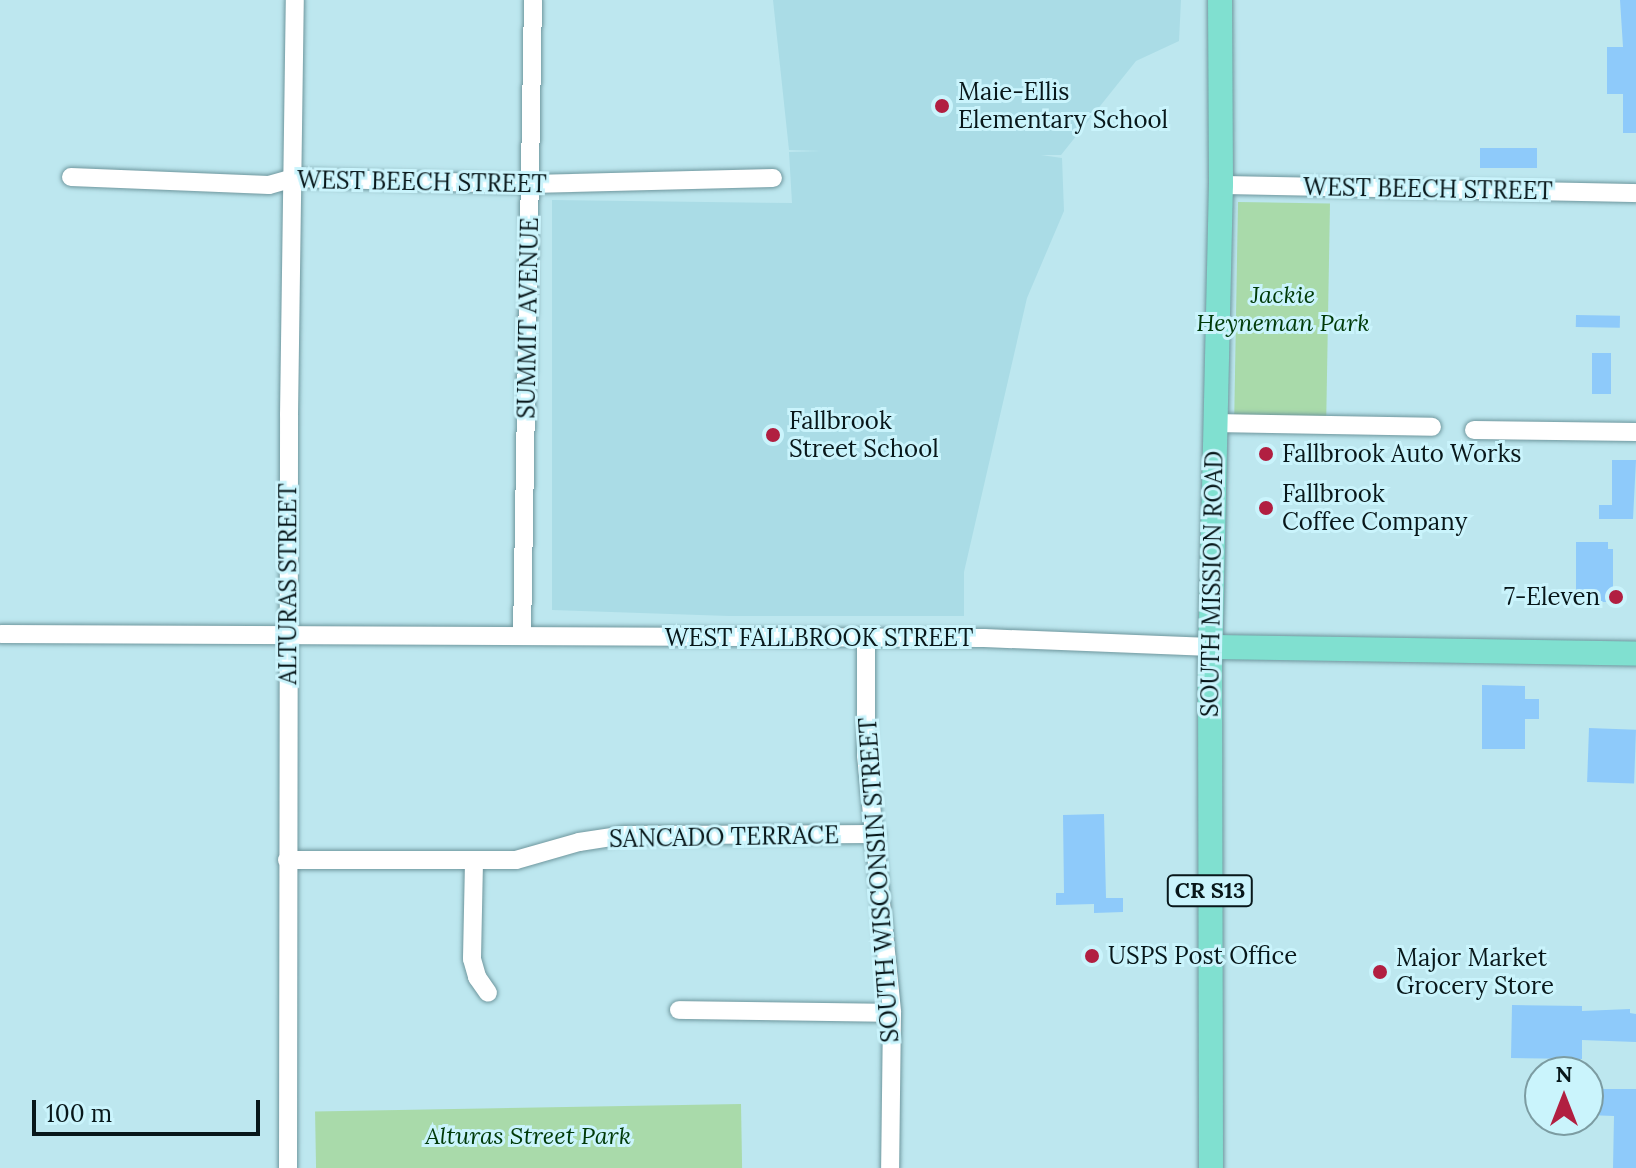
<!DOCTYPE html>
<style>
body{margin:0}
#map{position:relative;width:1636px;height:1168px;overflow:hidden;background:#bde7ef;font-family:Lora,serif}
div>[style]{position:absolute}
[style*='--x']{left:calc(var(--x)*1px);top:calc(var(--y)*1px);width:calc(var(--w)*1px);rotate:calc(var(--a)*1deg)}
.built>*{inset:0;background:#aadce6}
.green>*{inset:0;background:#a9daaa;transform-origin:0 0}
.building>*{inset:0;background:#8ecafa;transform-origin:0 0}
.roads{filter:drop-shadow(0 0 2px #6e969d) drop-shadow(0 0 2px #6e969d)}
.minor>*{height:18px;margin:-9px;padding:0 9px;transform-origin:9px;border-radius:9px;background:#fff}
.major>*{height:24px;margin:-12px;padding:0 12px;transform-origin:12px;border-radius:12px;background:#80e0d0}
.dots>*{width:22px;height:22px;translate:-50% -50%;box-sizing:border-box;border:4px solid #caf4fc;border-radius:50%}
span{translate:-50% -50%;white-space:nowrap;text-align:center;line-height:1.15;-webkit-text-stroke:6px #caf4fc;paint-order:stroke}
.shield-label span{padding:2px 6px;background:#caf4fc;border:2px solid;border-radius:6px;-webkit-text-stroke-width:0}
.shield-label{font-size:22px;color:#08171a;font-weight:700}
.poi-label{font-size:24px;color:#08171a}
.left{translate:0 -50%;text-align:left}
.right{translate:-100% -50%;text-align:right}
.street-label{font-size:24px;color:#08171a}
.park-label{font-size:24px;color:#003a08;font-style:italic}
.north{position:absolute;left:1524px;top:1056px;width:80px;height:80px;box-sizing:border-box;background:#caf4fc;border:2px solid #7c9ca2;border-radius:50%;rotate:0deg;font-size:22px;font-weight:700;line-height:32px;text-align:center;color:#08171a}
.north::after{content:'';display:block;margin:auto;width:28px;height:36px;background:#b11f41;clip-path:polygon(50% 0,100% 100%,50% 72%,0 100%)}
.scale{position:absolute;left:32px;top:1100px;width:228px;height:36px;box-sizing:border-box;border:4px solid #08171a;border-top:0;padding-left:10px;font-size:24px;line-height:28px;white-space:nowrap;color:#08171a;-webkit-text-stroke:6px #caf4fc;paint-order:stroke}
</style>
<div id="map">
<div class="built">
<div style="clip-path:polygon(773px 0,1181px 0,1179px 41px,1136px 61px,1061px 155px,1041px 155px,1062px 158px,1064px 211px,1027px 298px,964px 572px,964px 616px,729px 616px,552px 610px,552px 200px,792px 203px,789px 152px,821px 151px,789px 150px)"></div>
</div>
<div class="green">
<div style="left:1238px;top:202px;width:92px;height:214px;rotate:1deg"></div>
<div style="left:741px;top:1104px;width:64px;height:426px;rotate:89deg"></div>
</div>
<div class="building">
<div style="clip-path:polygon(1620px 0,1636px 0,1636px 133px,1623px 133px,1623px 94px,1607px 94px,1607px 47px,1623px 47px)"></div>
<div style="left:1480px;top:148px;width:57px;height:20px"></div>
<div style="left:1576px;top:315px;width:44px;height:12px;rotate:1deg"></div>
<div style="left:1592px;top:353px;width:19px;height:41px"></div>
<div style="clip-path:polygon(1612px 460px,1636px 460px,1633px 519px,1599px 519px,1599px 505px,1612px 505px)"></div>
<div style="clip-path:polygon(1576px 542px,1608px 542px,1608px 549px,1613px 549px,1613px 602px,1576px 602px)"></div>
<div style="clip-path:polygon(1482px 685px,1525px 686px,1525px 699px,1539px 699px,1539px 719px,1525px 719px,1525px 749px,1482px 749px)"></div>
<div style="left:1589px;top:728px;width:47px;height:54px;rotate:2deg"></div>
<div style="clip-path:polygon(1104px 814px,1106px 898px,1123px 898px,1123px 912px,1094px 913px,1094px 904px,1056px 905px,1056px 893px,1064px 893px,1063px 815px)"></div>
<div style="clip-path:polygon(1512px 1005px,1582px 1006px,1582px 1011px,1630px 1009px,1630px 1013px,1636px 1014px,1636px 1042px,1582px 1040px,1582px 1059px,1511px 1058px)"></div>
<div style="clip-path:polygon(1588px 1089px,1636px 1089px,1636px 1168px,1613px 1168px,1614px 1116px,1588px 1115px)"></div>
</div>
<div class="roads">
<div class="minor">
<div style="--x:71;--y:177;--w:198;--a:2.3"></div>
<div style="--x:269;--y:185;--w:26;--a:-16"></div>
<div style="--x:294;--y:178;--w:236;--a:1.5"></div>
<div style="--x:530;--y:184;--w:243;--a:-1.4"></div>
<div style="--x:1221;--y:185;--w:415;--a:1.1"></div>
<div style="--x:1213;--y:423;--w:219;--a:1"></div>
<div style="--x:1474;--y:430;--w:162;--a:0.7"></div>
<div style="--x:1;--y:634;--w:983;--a:0.23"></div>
<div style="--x:984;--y:638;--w:227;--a:2.3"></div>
<div style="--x:522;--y:635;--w:635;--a:-89.01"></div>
<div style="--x:866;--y:639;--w:116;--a:90"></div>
<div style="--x:866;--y:755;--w:259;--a:84.2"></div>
<div style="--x:892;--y:1013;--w:155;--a:90.7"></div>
<div style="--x:287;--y:860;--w:229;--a:0"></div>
<div style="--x:516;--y:860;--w:66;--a:-15.9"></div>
<div style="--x:579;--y:842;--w:47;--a:-8.7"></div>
<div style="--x:625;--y:835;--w:251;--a:-0.2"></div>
<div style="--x:474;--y:862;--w:97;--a:91.2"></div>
<div style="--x:472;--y:959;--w:19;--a:74"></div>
<div style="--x:477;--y:977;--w:19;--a:55"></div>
<div style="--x:679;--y:1010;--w:213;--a:0.8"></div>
<div style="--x:288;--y:1168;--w:753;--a:-89.92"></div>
<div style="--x:289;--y:415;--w:415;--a:-89.2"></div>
</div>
<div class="major">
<div style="--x:1211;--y:647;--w:425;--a:0.9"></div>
<div style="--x:1211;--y:1168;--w:501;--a:-90.11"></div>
<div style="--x:1210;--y:667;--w:482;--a:-88.7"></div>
<div style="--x:1221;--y:185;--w:185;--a:-90.3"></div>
</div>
</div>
<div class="dots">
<div style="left:942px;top:106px;background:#b11f41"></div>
<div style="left:773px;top:435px;background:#b11f41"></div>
<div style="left:1266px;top:454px;background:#b11f41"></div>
<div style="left:1266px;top:508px;background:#b11f41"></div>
<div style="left:1616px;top:597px;background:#b11f41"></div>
<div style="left:1092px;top:956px;background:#b11f41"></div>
<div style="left:1380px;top:972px;background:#b11f41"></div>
</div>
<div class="shield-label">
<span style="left:1210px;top:891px">CR S13</span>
</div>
<div class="poi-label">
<span class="left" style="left:958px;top:106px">Maie-Ellis<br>Elementary School</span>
<span class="left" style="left:789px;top:435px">Fallbrook<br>Street School</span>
<span class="left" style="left:1282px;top:454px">Fallbrook Auto Works</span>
<span class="left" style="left:1282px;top:508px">Fallbrook<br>Coffee Company</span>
<span class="right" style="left:1600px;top:597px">7-Eleven</span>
<span class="left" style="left:1108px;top:956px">USPS Post Office</span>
<span class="left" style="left:1396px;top:972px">Major Market<br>Grocery Store</span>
</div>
<div class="street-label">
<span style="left:422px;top:182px;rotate:1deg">WEST BEECH STREET</span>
<span style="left:1428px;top:189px;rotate:1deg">WEST BEECH STREET</span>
<span style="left:528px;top:318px;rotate:-89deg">SUMMIT AVENUE</span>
<span style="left:288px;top:584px;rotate:-90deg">ALTURAS STREET</span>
<span style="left:1212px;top:584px;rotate:-89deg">SOUTH MISSION ROAD</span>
<span style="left:819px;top:638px">WEST FALLBROOK STREET</span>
<span style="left:724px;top:837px;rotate:-1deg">SANCADO TERRACE</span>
<span style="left:879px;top:880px;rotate:-94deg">SOUTH WISCONSIN STREET</span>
</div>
<div class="park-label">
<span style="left:1283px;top:309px">Jackie<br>Heyneman Park</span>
<span style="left:528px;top:1136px">Alturas Street Park</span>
</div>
<div class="north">N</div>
<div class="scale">100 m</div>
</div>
